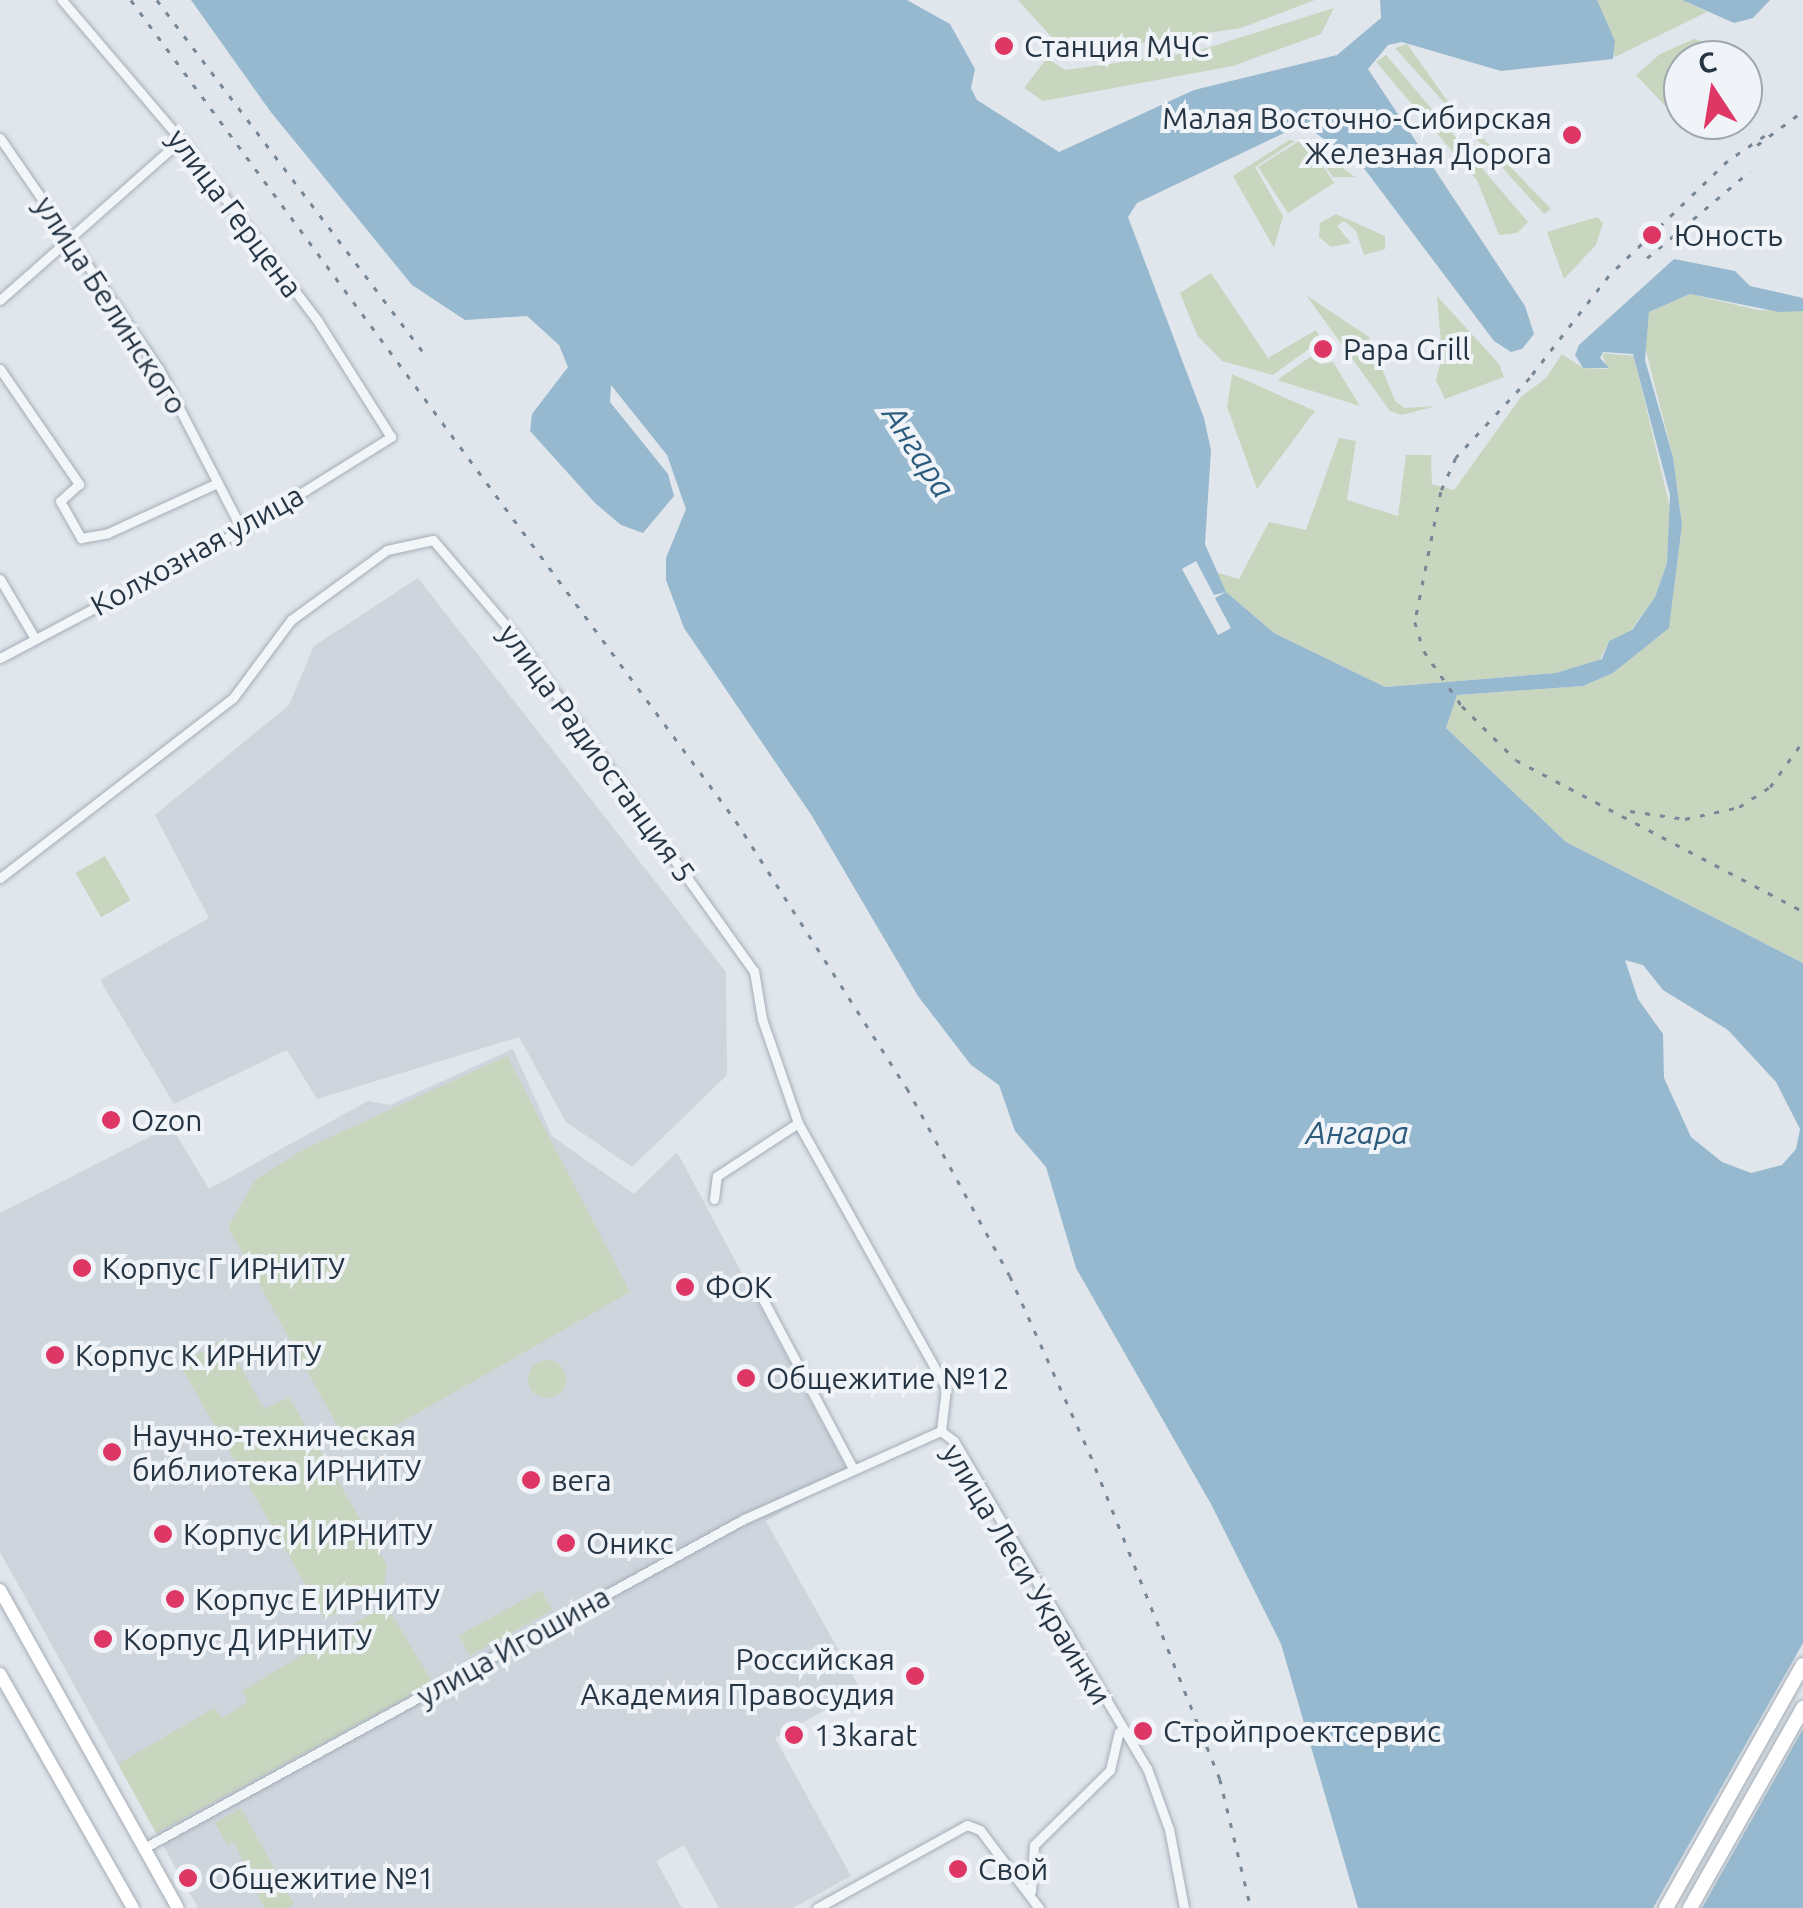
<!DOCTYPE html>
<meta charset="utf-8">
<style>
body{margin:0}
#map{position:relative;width:1803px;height:1908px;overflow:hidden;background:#e0e6eb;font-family:Ubuntu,sans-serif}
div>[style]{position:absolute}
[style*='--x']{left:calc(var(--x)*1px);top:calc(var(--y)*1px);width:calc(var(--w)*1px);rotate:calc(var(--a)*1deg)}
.built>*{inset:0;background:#ced5dd}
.green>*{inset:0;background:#c8d6c0;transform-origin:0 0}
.round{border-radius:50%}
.water>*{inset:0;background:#97b9cf}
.pier>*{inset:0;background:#e0e6eb}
.roads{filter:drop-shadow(0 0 2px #a4adb6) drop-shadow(0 0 2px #a4adb6)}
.minor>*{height:9px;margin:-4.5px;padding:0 4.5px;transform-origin:4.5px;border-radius:4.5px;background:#f3f6f8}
.secondary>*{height:12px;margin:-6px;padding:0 6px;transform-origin:6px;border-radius:6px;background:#fff}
.primary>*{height:14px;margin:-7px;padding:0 7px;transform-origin:7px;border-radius:7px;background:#fff}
.rail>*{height:2.5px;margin-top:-1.25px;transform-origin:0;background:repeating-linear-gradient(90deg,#788796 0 5px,transparent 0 15px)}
.dots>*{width:28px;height:28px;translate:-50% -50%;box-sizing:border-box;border:5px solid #f0f4f8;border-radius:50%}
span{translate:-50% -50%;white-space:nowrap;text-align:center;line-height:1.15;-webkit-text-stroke:8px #f0f4f8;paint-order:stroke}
.poi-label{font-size:30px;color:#263544}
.left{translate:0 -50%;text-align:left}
.right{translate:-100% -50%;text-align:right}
.street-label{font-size:30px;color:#263544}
.water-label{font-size:32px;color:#2c5b7d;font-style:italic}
.north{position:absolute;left:1663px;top:40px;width:100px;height:100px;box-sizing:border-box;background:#f0f4f8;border:2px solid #9fa8b0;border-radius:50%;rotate:348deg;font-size:28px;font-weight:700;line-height:40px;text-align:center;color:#263544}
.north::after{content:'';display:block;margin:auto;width:35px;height:45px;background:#de3766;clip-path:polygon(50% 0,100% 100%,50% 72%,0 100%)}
</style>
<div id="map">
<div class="built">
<div style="clip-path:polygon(418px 578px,726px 972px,727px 1075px,632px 1167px,566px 1122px,519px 1037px,317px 1099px,287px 1050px,174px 1104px,100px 980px,209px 918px,155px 815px,289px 705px,314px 646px)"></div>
<div style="clip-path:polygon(513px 1049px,552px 1136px,634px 1194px,677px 1152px,849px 1473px,766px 1521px,861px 1690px,775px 1738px,851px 1876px,793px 1908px,719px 1908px,684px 1845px,656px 1861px,682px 1908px,198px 1908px,0 1552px,0 1213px,171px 1126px,209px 1189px,368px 1101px,390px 1105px)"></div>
</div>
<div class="green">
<div style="clip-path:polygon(1018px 0,1315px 0,1241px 28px,1067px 54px)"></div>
<div style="clip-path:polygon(1597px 0,1682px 0,1707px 12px,1615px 57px)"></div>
<div style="clip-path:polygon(1334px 8px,1321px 34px,1233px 66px,1043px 101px,1024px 88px,1047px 58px,1065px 70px,1194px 52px)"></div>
<div style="clip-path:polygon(1694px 39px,1749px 54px,1743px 60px,1683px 60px,1683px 99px,1670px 111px,1636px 75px,1660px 54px)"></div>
<div style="clip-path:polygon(1407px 44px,1449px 103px,1551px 209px,1544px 214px,1395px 48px)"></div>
<div style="clip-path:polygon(1386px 55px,1528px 222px,1517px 233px,1499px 235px,1477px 180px,1376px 62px)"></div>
<div style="clip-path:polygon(1304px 138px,1355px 177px,1333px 177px,1315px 153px,1334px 183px,1288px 213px,1258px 167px)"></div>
<div style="clip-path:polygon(1289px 140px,1295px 141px,1255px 167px,1283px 216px,1274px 248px,1233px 176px)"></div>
<div style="clip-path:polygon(1336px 214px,1385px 236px,1385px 249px,1364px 255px,1356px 231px,1344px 221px,1337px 226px,1351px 243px,1331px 247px,1319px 237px,1320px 223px)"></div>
<div style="clip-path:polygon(1597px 217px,1603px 223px,1596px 245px,1564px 279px,1547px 232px)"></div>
<div style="clip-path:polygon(1211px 273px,1268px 358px,1316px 330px,1321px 340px,1273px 375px,1222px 361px,1197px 335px,1180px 293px)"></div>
<div style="clip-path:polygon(1690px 294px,1758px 310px,1803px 311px,1803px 963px,1566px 842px,1446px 728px,1457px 695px,1583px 686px,1613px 673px,1669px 627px,1682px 525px,1673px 457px,1644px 343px,1649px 312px)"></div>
<div style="clip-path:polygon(1306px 295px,1369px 337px,1395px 401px,1405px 408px,1436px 406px,1402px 415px,1390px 411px)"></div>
<div style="clip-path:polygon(1437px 296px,1499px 364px,1504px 377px,1445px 399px,1436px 380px,1442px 356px)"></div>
<div style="clip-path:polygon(1602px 353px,1634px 356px,1670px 508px,1667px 563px,1655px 597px,1629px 633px,1609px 641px,1599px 662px,1556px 673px,1385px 687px,1274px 633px,1226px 592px,1215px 572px,1239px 579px,1269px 522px,1306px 530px,1339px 438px,1356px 441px,1347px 500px,1398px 516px,1406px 455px,1431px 455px,1432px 484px,1454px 490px,1521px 397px,1546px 378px,1562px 354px,1583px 368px,1607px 369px)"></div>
<div style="clip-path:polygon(1313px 355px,1320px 364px,1333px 362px,1360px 406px,1277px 380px)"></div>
<div style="clip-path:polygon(1232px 374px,1315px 411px,1257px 489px,1227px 407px)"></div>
<div style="left:105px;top:856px;width:51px;height:34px;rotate:60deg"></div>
<div style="clip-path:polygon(507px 1056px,630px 1292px,351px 1451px,228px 1227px,255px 1180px,304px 1149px)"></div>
<div style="clip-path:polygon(225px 1338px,264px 1409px,289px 1397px,387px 1565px,384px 1588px,325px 1619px,180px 1365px)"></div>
<div class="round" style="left:528px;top:1360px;width:38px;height:38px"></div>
<div style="left:541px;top:1590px;width:23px;height:94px;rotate:61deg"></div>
<div style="clip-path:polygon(386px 1605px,433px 1683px,156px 1833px,118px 1764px,214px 1708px,222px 1718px,248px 1702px,242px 1691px)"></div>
<div style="clip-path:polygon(241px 1808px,294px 1904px,288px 1908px,264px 1908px,234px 1842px,227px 1845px,215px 1823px)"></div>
</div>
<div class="water">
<div style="clip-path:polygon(evenodd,191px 0,907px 0,950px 24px,975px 69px,971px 88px,977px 100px,1059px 152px,1194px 90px,1337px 55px,1381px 18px,1380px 0,1597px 0,1615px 41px,1613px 59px,1501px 71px,1402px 42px,1388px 45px,1368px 69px,1525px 306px,1534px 334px,1522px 349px,1511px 352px,1494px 341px,1363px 167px,1303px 124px,1137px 203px,1128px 217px,1204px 418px,1211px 450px,1205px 544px,1226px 592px,1274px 633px,1385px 687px,1556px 673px,1602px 659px,1609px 641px,1632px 630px,1655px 597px,1667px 563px,1670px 495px,1633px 354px,1603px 352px,1600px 358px,1609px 368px,1583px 368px,1575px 355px,1579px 345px,1674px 259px,1735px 271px,1750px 286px,1803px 298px,1803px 311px,1779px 312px,1690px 294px,1649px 312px,1645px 360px,1673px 457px,1682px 525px,1669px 628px,1613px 673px,1583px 686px,1457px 695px,1446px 728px,1566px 842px,1803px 963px,1803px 1908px,1358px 1908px,1281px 1644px,1211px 1504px,1076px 1268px,1046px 1167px,1015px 1131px,999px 1085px,971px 1065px,918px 996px,812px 816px,684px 628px,666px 580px,666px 558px,686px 509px,667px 455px,611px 385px,610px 402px,668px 474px,674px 496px,643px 533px,621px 525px,595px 503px,530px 431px,532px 414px,568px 367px,559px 345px,527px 316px,465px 320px,412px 285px,270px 111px,191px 0,1625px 960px,1643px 965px,1663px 990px,1728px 1030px,1776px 1082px,1800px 1129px,1796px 1149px,1782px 1165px,1751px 1173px,1722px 1162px,1691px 1137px,1664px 1078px,1663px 1034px,1638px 999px,1625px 960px)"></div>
<div style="clip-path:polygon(1682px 0,1770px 0,1753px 18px,1734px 23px)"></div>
</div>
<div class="pier">
<div style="clip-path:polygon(1196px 561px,1214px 595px,1226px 592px,1215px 598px,1231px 628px,1218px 635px,1182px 569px)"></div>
<div style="clip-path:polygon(1803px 1643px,1803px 1729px,1702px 1908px,1653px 1908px)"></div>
</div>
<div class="roads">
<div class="minor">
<div style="--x:0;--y:138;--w:280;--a:55.5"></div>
<div style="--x:159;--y:369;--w:181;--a:62.7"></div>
<div style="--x:0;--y:300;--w:242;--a:-41.5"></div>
<div style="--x:0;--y:369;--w:140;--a:55.5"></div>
<div style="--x:79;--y:484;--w:25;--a:138"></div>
<div style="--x:60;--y:501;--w:43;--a:60.4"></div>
<div style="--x:81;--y:538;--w:27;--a:-10"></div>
<div style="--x:108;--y:533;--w:120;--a:-24.6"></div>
<div style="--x:0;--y:579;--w:67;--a:59.6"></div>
<div style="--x:0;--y:658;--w:274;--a:-27.9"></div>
<div style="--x:242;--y:530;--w:176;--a:-32"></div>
<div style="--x:391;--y:437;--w:138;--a:-122.3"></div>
<div style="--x:317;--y:320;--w:226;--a:-127.1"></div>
<div style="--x:181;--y:140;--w:184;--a:-130.4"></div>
<div style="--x:0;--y:878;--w:294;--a:-37.7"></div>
<div style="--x:233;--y:698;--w:97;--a:-53.4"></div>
<div style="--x:291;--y:620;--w:119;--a:-36.1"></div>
<div style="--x:387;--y:550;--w:47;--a:-12.3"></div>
<div style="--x:433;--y:540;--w:125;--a:49.5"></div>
<div style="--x:514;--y:635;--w:413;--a:54.5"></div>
<div style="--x:754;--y:971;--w:49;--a:80.5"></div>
<div style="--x:762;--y:1019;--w:110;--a:70.9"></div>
<div style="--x:798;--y:1123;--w:304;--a:60.8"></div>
<div style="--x:946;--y:1388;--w:43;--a:96.6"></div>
<div style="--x:714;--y:1199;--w:23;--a:-83"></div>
<div style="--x:717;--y:1176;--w:97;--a:-33.2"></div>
<div style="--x:757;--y:1288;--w:203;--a:62"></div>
<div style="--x:941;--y:1431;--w:16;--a:38"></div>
<div style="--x:954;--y:1441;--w:380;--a:59.5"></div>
<div style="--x:1147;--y:1768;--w:65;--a:70.2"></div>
<div style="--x:1169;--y:1829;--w:80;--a:79.2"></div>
<div style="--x:144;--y:1848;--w:684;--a:-28.74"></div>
<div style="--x:744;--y:1519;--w:216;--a:-24.1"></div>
<div style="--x:1031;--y:1891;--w:46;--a:-86.3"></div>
<div style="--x:1034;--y:1845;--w:107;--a:-44.6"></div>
<div style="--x:1110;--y:1770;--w:39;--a:-77"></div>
<div style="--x:817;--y:1908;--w:171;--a:-29"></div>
<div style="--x:967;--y:1825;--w:14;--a:21"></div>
<div style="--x:980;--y:1830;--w:98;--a:52.9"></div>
</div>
<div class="secondary">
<div style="--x:0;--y:1590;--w:364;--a:60.8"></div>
<div style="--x:0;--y:1674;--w:269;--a:60.4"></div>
</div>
<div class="primary">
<div style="--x:1666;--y:1908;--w:279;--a:-60.6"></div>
<div style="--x:1690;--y:1908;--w:230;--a:-60.5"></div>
</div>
</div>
<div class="rail">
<div style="--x:131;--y:0;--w:1020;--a:53.61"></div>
<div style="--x:736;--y:821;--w:317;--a:57.4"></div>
<div style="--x:907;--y:1088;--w:214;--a:61.3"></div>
<div style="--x:1010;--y:1276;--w:195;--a:65.8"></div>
<div style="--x:1090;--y:1454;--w:350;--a:68.2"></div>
<div style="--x:1220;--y:1779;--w:133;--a:76.5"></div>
<div style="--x:157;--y:0;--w:445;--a:52.9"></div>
<div style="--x:1765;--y:136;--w:45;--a:146"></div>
<div style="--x:1728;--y:161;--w:165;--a:136"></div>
<div style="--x:1609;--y:276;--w:129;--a:127.8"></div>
<div style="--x:1530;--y:378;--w:109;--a:132.8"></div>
<div style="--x:1456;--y:458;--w:37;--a:114"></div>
<div style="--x:1441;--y:492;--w:133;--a:101.3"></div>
<div style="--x:1415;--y:622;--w:30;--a:73"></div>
<div style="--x:1424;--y:651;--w:67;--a:55.4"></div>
<div style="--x:1462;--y:706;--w:76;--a:45"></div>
<div style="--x:1516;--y:760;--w:324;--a:27.8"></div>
<div style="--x:1757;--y:145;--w:57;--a:-36.5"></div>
<div style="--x:1647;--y:258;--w:135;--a:-40.2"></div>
<div style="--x:1630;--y:811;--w:56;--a:8.3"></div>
<div style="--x:1685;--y:819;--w:55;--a:-12.5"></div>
<div style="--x:1739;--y:807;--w:37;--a:-33"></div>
<div style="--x:1770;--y:787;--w:57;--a:-54.3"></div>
</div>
<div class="dots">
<div style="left:1004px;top:46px;background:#de3766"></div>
<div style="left:1572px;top:135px;background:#de3766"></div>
<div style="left:1652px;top:235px;background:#de3766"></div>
<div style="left:1323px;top:349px;background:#de3766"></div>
<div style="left:111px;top:1120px;background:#de3766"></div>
<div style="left:82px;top:1268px;background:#de3766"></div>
<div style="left:685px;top:1287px;background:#de3766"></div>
<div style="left:55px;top:1355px;background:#de3766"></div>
<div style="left:746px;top:1378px;background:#de3766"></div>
<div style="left:112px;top:1452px;background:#de3766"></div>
<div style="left:531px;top:1480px;background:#de3766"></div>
<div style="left:163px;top:1534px;background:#de3766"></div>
<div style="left:566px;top:1543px;background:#de3766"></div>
<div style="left:175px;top:1599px;background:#de3766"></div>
<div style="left:103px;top:1639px;background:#de3766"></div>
<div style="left:915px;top:1676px;background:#de3766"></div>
<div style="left:1143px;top:1731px;background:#de3766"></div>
<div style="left:794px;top:1735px;background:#de3766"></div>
<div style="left:958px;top:1869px;background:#de3766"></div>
<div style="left:188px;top:1878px;background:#de3766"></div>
</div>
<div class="poi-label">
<span class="left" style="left:1024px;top:46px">Станция МЧС</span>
<span class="right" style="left:1552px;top:135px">Малая Восточно-Сибирская<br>Железная Дорога</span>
<span class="left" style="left:1674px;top:235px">Юность</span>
<span class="left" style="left:1343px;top:349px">Papa Grill</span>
<span class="left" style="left:131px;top:1120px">Ozon</span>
<span class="left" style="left:102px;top:1268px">Корпус Г ИРНИТУ</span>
<span class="left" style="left:705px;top:1287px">ФОК</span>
<span class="left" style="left:75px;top:1355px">Корпус К ИРНИТУ</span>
<span class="left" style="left:766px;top:1378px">Общежитие №12</span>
<span class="left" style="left:132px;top:1452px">Научно-техническая<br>библиотека ИРНИТУ</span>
<span class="left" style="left:551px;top:1480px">вега</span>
<span class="left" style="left:183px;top:1534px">Корпус И ИРНИТУ</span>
<span class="left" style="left:586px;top:1543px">Оникс</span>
<span class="left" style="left:195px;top:1599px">Корпус Е ИРНИТУ</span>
<span class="left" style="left:123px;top:1639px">Корпус Д ИРНИТУ</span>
<span class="right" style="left:895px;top:1676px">Российская<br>Академия Правосудия</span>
<span class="left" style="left:1163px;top:1731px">Стройпроектсервис</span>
<span class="left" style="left:814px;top:1735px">13karat</span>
<span class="left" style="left:978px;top:1869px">Свой</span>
<span class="left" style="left:208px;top:1878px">Общежитие №1</span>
</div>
<div class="street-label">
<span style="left:235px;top:213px;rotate:53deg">улица Герцена</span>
<span style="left:111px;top:305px;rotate:57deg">улица Белинского</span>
<span style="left:197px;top:550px;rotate:-29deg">Колхозная улица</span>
<span style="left:597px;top:753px;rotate:54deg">улица Радиостанция 5</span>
<span style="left:1027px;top:1574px;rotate:59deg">улица Леси Украинки</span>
<span style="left:513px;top:1646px;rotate:-29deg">улица Игошина</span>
</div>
<div class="water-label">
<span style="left:919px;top:451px;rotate:57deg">Ангара</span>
<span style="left:1357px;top:1132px">Ангара</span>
</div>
<div class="north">С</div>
</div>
